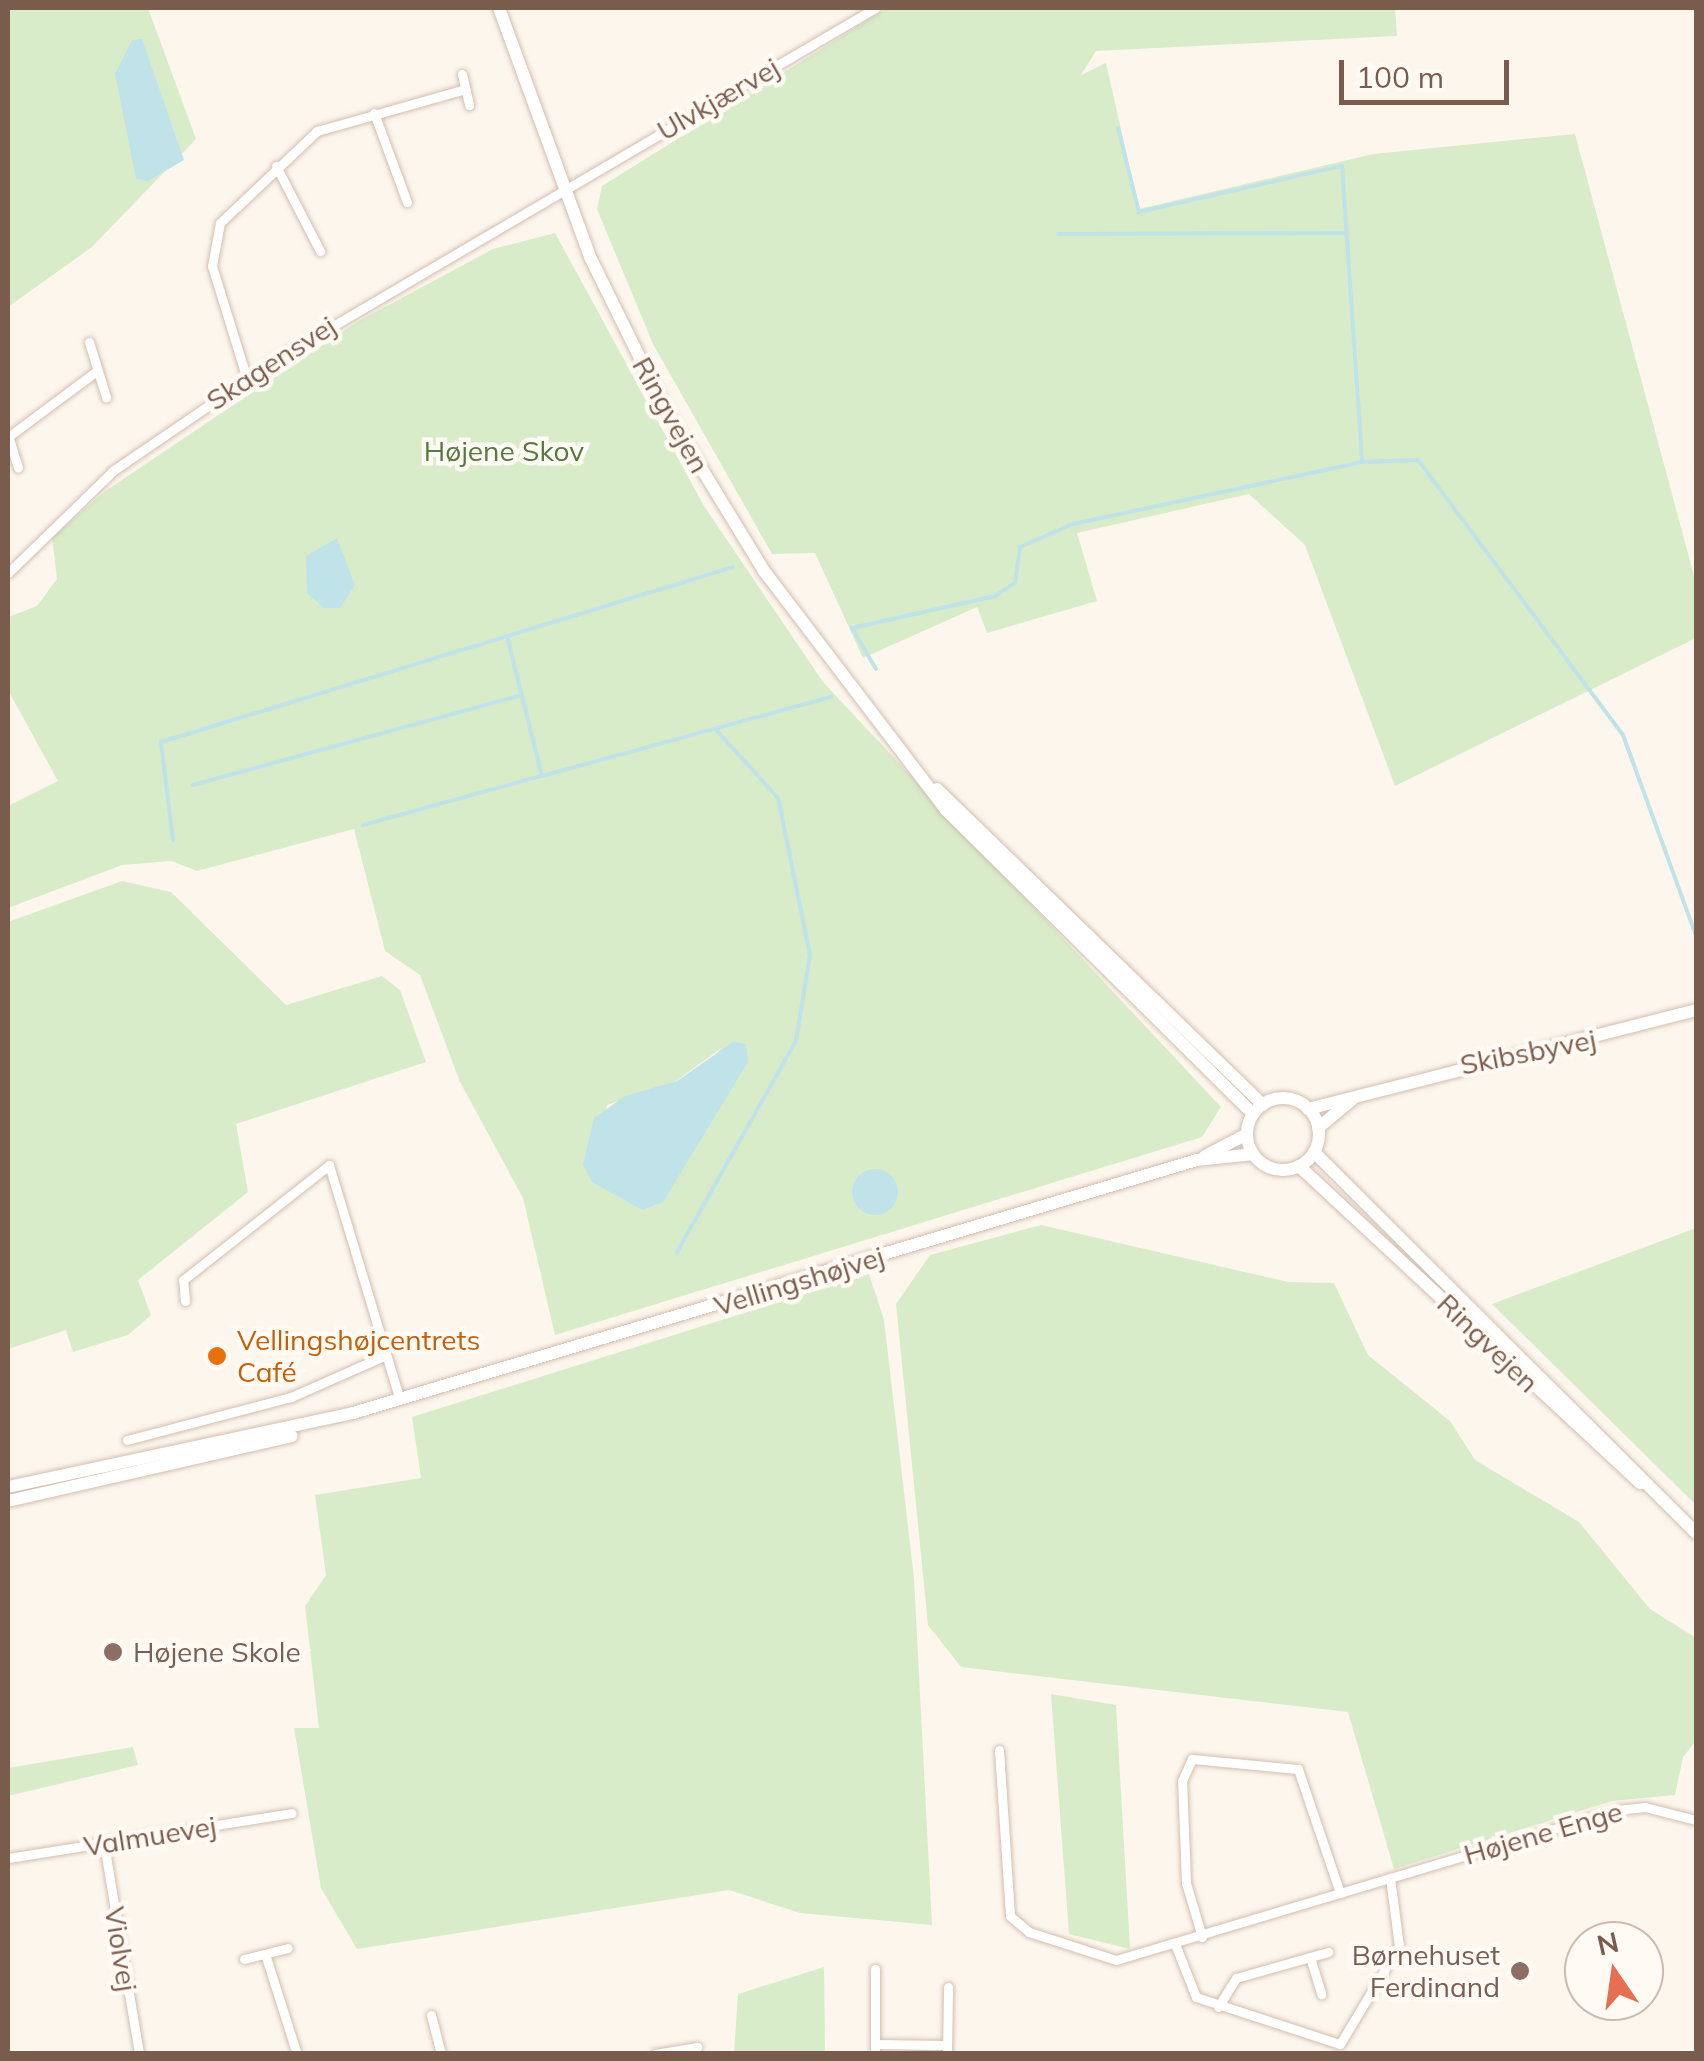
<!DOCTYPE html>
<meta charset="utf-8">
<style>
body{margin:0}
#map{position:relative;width:1704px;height:2061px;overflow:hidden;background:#fdf6ec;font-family:Mulish,sans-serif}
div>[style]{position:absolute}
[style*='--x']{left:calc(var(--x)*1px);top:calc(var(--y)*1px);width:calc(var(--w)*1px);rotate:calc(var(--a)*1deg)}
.green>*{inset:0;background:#d8ecc9}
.water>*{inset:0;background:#bfe3e8}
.round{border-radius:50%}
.stream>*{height:4px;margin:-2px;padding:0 2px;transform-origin:2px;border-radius:2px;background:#bfe3e8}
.roads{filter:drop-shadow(0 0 2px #d1beb0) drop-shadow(0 0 2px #d1beb0)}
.street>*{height:9px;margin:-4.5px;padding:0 4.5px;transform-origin:4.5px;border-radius:4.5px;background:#fff}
.secondary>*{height:12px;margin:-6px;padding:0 6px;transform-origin:6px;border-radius:6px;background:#fff}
.secondary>.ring{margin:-6px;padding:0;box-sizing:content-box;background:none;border:12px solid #fff;border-radius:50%}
.dots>*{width:28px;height:28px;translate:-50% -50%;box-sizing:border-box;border:5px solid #fffaf3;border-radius:50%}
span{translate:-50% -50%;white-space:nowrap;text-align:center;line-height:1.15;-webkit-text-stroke:9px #fffaf3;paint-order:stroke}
.street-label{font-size:28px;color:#7a5c4d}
.park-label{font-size:28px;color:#537a41}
.food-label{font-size:28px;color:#c56008}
.left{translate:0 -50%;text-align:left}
.education-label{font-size:28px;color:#785e54}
.right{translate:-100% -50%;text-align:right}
.frame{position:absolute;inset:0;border:10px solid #7a5c4d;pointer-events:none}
.north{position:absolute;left:1564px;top:1921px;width:100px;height:100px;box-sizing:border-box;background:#fffaf3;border:2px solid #cabbb1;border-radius:50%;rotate:347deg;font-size:28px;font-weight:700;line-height:40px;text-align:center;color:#7a5c4d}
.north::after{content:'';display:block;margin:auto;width:35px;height:45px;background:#e76f51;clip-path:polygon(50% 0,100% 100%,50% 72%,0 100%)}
.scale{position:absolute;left:1339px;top:60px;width:170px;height:45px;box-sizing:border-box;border:5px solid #7a5c4d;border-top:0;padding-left:12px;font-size:30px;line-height:35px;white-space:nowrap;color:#7a5c4d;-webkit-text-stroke:8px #fffaf3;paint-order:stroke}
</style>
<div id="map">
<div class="green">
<div style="clip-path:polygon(8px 8px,148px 8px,196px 139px,92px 247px,8px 307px)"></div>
<div style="clip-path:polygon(887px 8px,1395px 8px,1397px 36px,1096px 51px,1081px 75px,1106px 63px,1139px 209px,1373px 154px,1575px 134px,1696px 583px,1696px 638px,1395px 786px,1305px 545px,1249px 494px,1077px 533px,1097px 601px,987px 633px,977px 607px,863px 658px,815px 553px,772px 554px,653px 344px,597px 209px,602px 186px)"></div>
<div style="clip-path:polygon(evenodd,555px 233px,704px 506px,823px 682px,1221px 1107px,1202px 1137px,555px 1335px,523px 1198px,460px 1082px,420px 975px,385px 951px,354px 829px,197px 871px,171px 861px,122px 865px,8px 908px,8px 806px,58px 781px,8px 690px,8px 617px,37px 606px,57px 579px,52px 538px,104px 492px,357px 322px,493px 249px,555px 233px,723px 1047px,592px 1182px,607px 1105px,676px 1081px,723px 1047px)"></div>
<div style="clip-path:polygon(122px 881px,171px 892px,286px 1005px,382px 976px,400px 990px,426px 1062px,236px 1124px,248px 1192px,138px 1280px,151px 1315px,128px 1335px,73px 1352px,66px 1330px,8px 1349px,8px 922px)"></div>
<div style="clip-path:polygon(1041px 1225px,1288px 1282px,1334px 1283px,1368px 1355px,1450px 1421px,1475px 1460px,1579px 1522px,1650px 1609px,1696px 1638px,1696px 1741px,1683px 1757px,1675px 1795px,1612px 1801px,1394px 1869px,1348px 1712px,961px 1667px,928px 1625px,896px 1304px,930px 1255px)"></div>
<div style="clip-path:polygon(1696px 1228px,1696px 1505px,1492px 1304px)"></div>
<div style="clip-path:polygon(869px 1274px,884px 1320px,914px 1578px,932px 1925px,800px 1913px,729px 1890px,357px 1949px,321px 1888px,294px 1728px,319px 1728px,305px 1606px,326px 1575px,315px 1495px,421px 1478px,412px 1417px)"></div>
<div style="clip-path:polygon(1051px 1694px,1116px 1705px,1130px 1949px,1069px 1934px)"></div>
<div style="clip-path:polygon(133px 1747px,138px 1765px,8px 1796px,8px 1768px)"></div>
<div style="clip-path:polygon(824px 1967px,825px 2053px,734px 2053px,738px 1994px)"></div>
</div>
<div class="water">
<div style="clip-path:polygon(142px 39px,184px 160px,148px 181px,136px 179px,115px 74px,132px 40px)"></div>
<div style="clip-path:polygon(337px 538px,355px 585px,340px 608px,324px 608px,307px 593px,306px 556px)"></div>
<div style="clip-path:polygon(733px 1042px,746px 1044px,748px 1062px,663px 1202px,642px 1210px,592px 1182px,583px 1164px,594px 1118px,625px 1096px,677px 1081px)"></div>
<div class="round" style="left:852px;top:1169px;width:46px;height:46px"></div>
</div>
<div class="stream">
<div style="--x:1118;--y:128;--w:87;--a:76"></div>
<div style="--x:1139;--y:212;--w:208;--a:-12.8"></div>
<div style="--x:1342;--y:166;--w:296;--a:86.1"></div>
<div style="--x:1058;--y:234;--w:289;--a:-0.2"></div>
<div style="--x:507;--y:636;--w:144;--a:76"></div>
<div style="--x:542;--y:776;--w:300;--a:-15.3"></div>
<div style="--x:876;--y:669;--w:48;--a:-120.3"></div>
<div style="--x:852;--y:628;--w:147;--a:-12.6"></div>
<div style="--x:995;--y:596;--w:24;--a:-33"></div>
<div style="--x:1015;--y:583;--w:36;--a:-82"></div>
<div style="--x:1020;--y:547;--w:58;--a:-23.5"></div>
<div style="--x:1073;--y:524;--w:296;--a:-12.1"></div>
<div style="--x:1362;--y:462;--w:56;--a:-2"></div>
<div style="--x:1418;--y:460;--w:343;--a:53.3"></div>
<div style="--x:1623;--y:735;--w:214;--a:70"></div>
<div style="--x:193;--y:785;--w:340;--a:-15.3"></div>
<div style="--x:363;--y:825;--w:185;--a:-15.4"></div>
<div style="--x:173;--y:840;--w:99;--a:-97"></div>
<div style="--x:161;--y:742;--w:598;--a:-17.01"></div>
<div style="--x:677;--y:1252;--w:242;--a:-60.6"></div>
<div style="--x:796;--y:1041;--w:87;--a:-80.8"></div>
<div style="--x:810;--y:955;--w:160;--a:-101.5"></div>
<div style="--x:778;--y:798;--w:91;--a:-132.3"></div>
</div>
<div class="roads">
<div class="street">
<div style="--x:462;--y:74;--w:32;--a:77"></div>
<div style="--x:374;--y:113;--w:95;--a:69.7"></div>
<div style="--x:276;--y:166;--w:96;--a:62.6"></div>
<div style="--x:89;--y:342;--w:58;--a:72.8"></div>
<div style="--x:247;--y:379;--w:118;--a:-107.2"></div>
<div style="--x:212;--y:266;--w:44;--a:-79.5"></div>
<div style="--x:220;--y:223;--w:134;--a:-43.5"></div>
<div style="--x:317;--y:131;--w:154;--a:-15.8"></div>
<div style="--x:8;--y:435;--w:34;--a:73"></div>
<div style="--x:8;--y:437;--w:112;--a:-36.7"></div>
<div style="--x:8;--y:573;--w:148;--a:-44.2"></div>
<div style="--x:114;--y:470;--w:195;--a:-34.3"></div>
<div style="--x:275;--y:360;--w:696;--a:-30.4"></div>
<div style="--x:185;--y:1301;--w:21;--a:-95"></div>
<div style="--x:183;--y:1280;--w:186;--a:-38.2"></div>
<div style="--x:329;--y:1165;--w:245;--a:73.2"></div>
<div style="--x:127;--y:1440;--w:170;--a:-14.7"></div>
<div style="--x:291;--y:1397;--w:104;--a:-23.9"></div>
<div style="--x:999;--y:1750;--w:166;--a:86.2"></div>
<div style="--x:1010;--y:1916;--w:25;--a:40"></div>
<div style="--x:1029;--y:1932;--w:91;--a:17.8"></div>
<div style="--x:1116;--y:1960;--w:523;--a:-16.67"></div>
<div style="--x:1617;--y:1810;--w:28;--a:-6"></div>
<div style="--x:1645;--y:1807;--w:53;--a:14.3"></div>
<div style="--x:104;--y:1844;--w:213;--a:80.5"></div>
<div style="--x:8;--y:1858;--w:287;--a:-9"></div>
<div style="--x:1202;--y:1937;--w:56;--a:-106.5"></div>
<div style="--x:1186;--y:1883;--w:102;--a:-92.2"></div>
<div style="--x:1182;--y:1781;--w:24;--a:-66"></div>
<div style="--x:1192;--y:1759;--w:106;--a:5.4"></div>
<div style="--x:1298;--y:1769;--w:131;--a:71.3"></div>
<div style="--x:1175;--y:1944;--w:57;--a:68.4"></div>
<div style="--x:1196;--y:1997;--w:151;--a:18.1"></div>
<div style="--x:1340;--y:2044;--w:114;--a:-59"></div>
<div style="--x:1399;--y:1946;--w:69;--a:-97.5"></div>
<div style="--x:265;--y:1954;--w:105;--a:72.3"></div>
<div style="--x:1310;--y:1957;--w:39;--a:73"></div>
<div style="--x:244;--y:1959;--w:45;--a:-14"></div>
<div style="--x:1218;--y:2007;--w:34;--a:-58"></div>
<div style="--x:1236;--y:1978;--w:96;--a:-15.8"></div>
<div style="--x:431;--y:2015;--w:40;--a:75.6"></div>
<div style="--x:875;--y:2044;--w:72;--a:0.8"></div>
<div style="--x:655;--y:2054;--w:43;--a:-9.5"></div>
<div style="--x:875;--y:2054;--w:85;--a:-90"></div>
<div style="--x:947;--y:2054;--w:67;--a:-89.1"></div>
</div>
<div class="secondary">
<div style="--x:499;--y:8;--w:267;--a:69.9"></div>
<div style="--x:591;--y:259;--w:165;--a:63.7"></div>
<div style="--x:664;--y:407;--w:192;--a:58.6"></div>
<div style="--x:764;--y:571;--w:300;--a:52.7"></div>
<div style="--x:946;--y:810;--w:432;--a:44.7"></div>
<div style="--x:937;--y:789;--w:454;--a:44.1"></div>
<div class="ring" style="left:1247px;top:1098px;width:60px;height:60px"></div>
<div style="--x:1308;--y:1109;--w:400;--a:-14.3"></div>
<div style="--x:1318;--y:1128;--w:47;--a:-39.8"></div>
<div style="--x:1314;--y:1152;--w:540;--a:44.92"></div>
<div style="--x:1205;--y:1156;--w:47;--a:-27.6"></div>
<div style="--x:1299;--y:1166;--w:466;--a:42.9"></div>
<div style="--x:8;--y:1487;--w:353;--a:-12.1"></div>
<div style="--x:353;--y:1413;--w:881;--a:-16.69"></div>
<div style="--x:1197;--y:1160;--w:56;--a:-6.1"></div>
<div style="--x:8;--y:1501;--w:291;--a:-12.9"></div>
</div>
</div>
<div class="dots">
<div style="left:217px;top:1356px;background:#e8710a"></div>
<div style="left:113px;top:1652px;background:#8d6e63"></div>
<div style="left:1520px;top:1971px;background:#8d6e63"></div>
</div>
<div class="street-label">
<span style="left:718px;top:99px;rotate:-30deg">Ulvkjærvej</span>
<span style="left:271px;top:363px;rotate:-33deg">Skagensvej</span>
<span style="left:671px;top:415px;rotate:61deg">Ringvejen</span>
<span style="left:1528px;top:1052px;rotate:-11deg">Skibsbyvej</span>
<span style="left:799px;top:1281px;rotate:-17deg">Vellingshøjvej</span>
<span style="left:1488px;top:1343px;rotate:44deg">Ringvejen</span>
<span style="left:1543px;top:1833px;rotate:-16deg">Højene Enge</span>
<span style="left:150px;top:1836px;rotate:-9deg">Valmuevej</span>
<span style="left:121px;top:1949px;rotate:81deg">Violvej</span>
</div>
<div class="park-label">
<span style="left:504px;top:451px">Højene Skov</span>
</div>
<div class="food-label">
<span class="left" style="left:237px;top:1356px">Vellingshøjcentrets<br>Café</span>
</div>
<div class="education-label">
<span class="left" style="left:133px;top:1652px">Højene Skole</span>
<span class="right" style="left:1500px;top:1971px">Børnehuset<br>Ferdinand</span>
</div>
<div class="frame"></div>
<div class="north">N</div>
<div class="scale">100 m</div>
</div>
